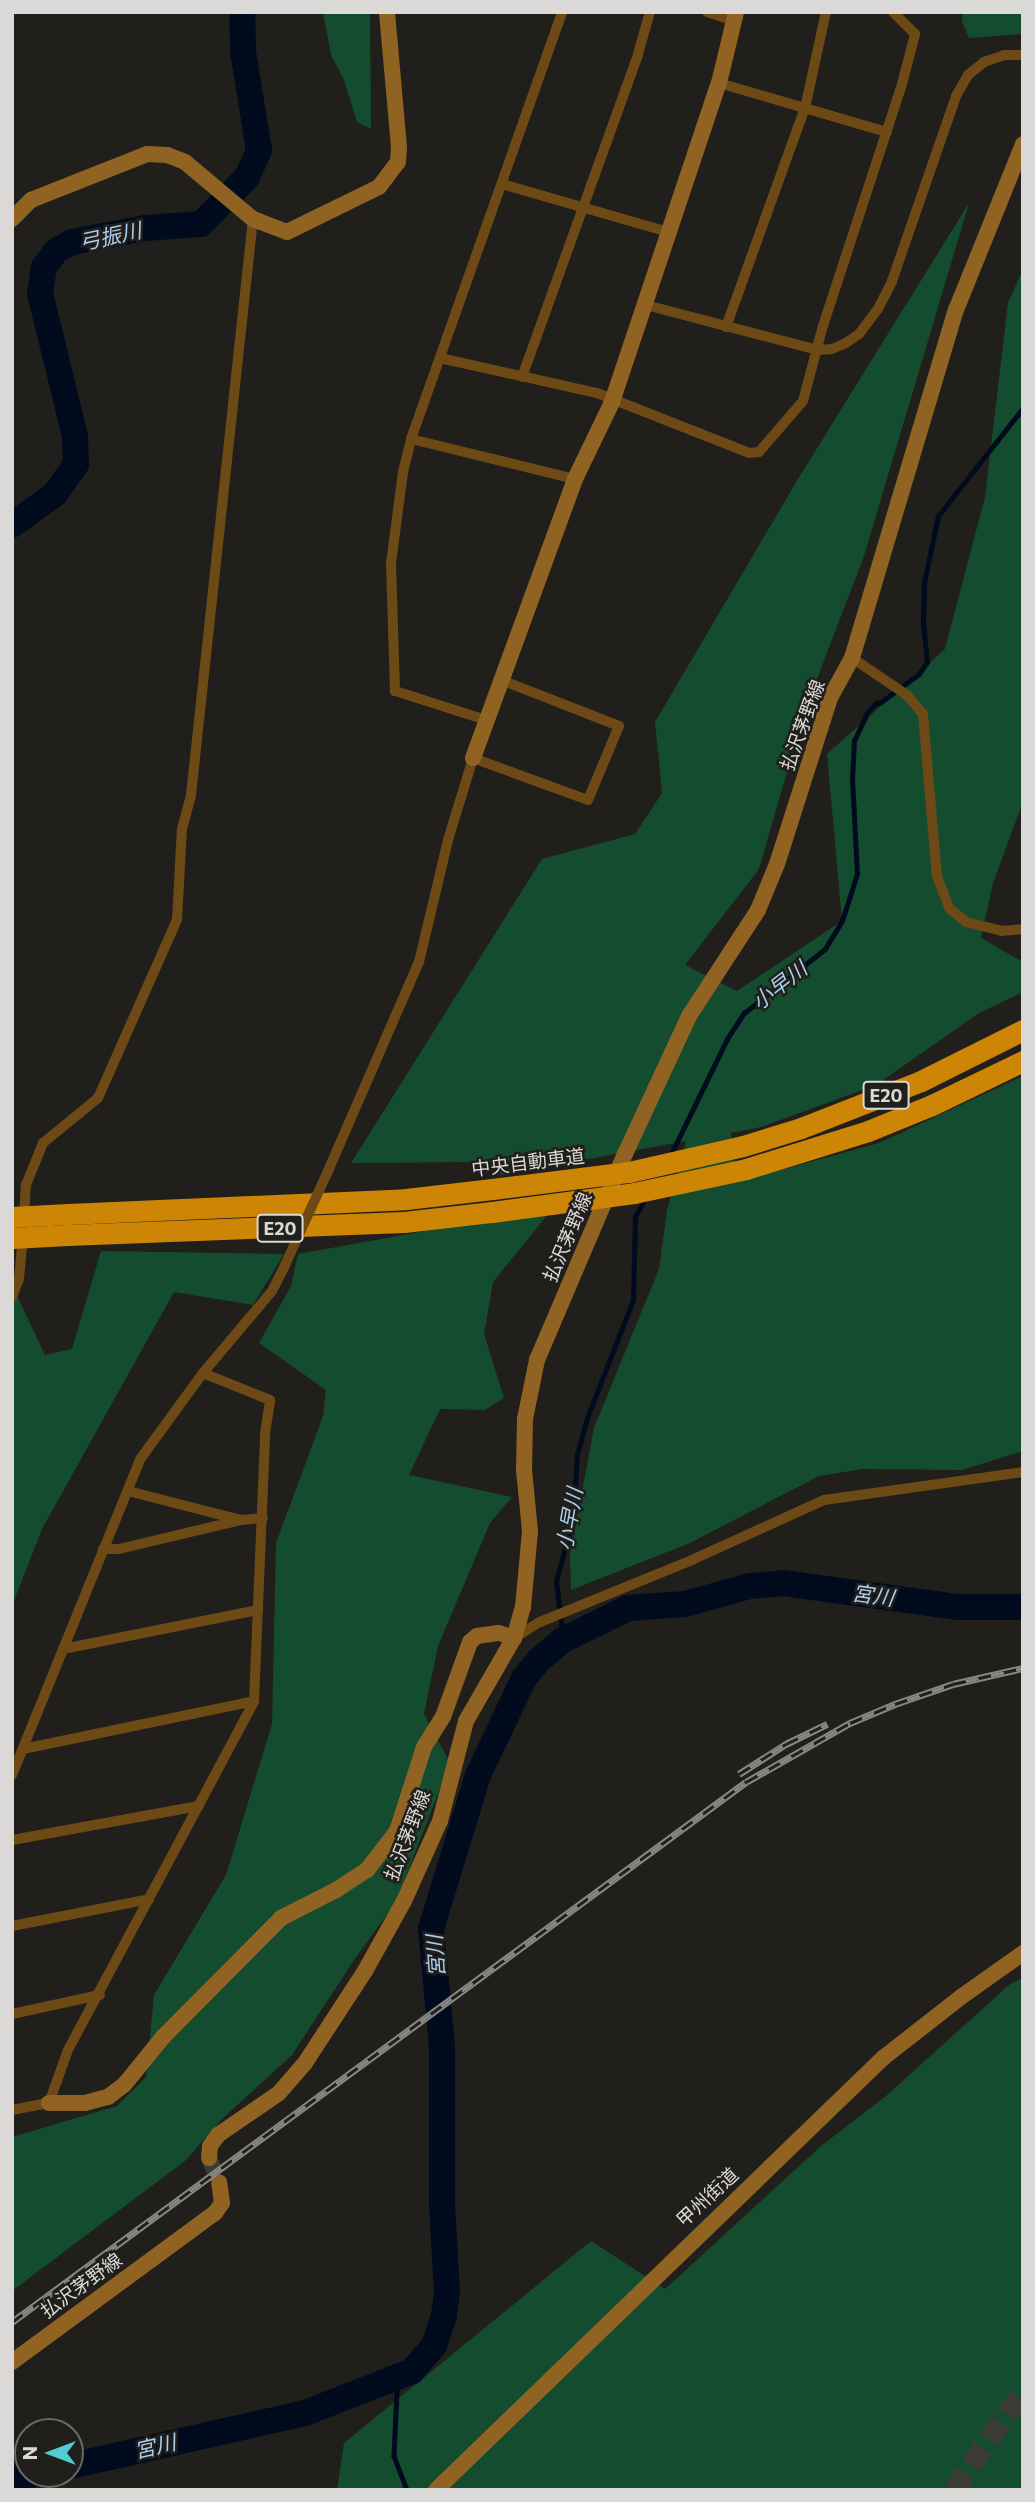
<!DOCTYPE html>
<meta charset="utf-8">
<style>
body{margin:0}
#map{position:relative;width:1035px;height:2502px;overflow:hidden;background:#211f1b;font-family:Commissioner,"Noto Sans JP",sans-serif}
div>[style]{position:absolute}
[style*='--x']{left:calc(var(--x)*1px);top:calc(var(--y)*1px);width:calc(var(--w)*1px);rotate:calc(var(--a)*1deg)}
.green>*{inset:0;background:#144c2f}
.stream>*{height:4.5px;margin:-2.25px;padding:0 2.25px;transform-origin:2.25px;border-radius:2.25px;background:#000c1e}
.river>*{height:26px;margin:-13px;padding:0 13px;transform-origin:13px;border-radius:13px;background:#000c1e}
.secondary-tunnel>*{height:16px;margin-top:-8px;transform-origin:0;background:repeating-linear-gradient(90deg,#3d3b37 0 16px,transparent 0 24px)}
.highway-tunnel>*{height:21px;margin-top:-10.5px;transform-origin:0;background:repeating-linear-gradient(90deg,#3d3b37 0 21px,transparent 0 31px)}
.street>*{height:10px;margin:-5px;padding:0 5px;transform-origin:5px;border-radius:5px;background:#6d4916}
.secondary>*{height:16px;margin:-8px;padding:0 8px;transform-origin:8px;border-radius:8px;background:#916323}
.highway>*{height:21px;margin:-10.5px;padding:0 10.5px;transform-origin:10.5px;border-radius:10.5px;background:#cd8505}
.rail>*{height:7px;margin-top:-3.5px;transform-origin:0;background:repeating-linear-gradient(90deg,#211f1b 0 13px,#898784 0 26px);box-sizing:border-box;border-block:2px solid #898784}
.street-bridge>*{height:10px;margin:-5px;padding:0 5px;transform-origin:5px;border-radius:5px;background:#6d4916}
.highway-bridge>*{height:21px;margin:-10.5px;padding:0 10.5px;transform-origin:10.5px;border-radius:10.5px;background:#cd8505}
span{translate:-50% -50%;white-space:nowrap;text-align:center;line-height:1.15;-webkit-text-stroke:5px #211f1b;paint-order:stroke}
.shield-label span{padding:2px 5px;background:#211f1b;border:2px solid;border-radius:5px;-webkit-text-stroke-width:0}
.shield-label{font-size:18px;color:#dbd9d7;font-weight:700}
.street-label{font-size:19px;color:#dbd9d7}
.water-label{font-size:21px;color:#abceef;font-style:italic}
.frame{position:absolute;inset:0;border:14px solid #dbd9d7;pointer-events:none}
.north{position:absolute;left:14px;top:2418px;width:70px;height:70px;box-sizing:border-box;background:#211f1b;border:2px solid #6b6966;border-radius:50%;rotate:270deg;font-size:19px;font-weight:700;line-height:28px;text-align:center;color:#dbd9d7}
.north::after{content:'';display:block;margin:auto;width:24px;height:32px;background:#51ccd2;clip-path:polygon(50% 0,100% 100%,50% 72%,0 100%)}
</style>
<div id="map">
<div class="green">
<div style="clip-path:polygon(323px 12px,370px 12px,371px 129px,357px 122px,344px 80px,331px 55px)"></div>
<div style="clip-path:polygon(963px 12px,1023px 12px,1023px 34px,969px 38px,962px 22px)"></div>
<div style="clip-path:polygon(969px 203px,864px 556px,804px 713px,759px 869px,685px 965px,737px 991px,842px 921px,827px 754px,945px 649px,985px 497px,1008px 303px,1023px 269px,1023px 802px,993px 883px,981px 938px,1023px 962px,1023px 992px,979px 1013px,876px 1085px,761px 1127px,731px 1133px,737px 1182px,879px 1143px,1023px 1076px,1023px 1451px,962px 1470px,863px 1469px,819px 1476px,690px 1543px,571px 1590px,570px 1556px,594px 1428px,659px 1269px,667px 1210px,686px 1141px,502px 1175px,474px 1162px,351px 1163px,542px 859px,635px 834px,662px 793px,655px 722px,798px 479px)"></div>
<div style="clip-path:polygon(553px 1208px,493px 1282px,484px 1334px,504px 1398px,485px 1410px,440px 1409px,409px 1475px,512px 1497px,490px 1523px,438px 1646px,424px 1714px,450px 1763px,396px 1902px,356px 1957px,292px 2055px,222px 2119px,185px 2161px,12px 2291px,12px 2137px,117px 2106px,146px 2077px,154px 1995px,226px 1875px,272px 1724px,276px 1543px,323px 1416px,326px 1390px,259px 1343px,291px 1286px,298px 1254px)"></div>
<div style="clip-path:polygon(101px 1251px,284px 1254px,253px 1305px,174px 1292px,42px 1529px,12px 1606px,12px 1285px,45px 1355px,72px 1349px)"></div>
<div style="clip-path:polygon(1023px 1978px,1023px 2490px,337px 2490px,344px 2443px,591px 2241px,665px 2289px,821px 2146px,886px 2096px,1010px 1984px)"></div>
</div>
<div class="stream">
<div style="--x:670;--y:1156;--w:130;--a:-64"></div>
<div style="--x:727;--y:1039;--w:31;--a:-57"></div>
<div style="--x:744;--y:1013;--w:103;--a:-38.3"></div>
<div style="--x:825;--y:949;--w:33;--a:-59"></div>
<div style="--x:842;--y:921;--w:49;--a:-72.3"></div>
<div style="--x:857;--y:874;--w:95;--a:-93"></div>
<div style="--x:852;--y:779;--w:38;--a:-87"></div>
<div style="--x:854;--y:741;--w:31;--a:-65"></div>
<div style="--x:867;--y:713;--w:12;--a:-48"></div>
<div style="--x:875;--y:704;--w:6;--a:-18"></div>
<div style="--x:881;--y:702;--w:47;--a:-36.4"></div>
<div style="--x:919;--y:674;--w:14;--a:-56"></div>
<div style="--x:927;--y:662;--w:39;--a:-96"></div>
<div style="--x:923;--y:623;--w:40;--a:-88.6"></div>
<div style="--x:924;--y:583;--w:68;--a:-78.2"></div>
<div style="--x:938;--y:516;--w:137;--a:-51.8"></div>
<div style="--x:563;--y:1640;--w:59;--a:-96.8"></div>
<div style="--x:556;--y:1581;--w:63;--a:-74.4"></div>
<div style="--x:573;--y:1520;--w:65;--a:-86.5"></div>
<div style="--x:577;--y:1455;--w:38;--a:-75"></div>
<div style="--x:587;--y:1418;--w:127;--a:-68.7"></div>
<div style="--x:633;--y:1300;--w:83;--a:-88.6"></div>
<div style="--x:635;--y:1217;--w:23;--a:-61"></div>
<div style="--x:392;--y:2380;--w:13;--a:67"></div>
<div style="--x:397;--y:2392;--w:64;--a:92.7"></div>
<div style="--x:394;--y:2456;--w:36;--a:69"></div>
</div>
<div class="river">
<div style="--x:12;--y:525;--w:53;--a:-35.8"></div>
<div style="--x:55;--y:494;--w:37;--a:-55"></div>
<div style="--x:76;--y:464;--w:28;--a:-92"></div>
<div style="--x:75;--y:436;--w:146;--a:-103.8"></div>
<div style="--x:40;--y:294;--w:27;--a:-82"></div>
<div style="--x:44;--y:267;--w:20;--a:-53"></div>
<div style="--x:56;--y:251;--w:18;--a:-29"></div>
<div style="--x:72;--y:242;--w:74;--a:-10.9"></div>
<div style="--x:145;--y:228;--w:56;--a:-4.1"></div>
<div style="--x:201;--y:224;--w:66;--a:-45.6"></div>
<div style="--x:247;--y:177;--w:30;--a:-66"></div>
<div style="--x:259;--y:150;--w:100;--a:-99.2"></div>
<div style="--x:243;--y:51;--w:39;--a:-91"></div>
<div style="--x:70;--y:2466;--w:241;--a:-12.7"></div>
<div style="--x:305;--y:2413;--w:115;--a:-21.4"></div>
<div style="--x:412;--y:2371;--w:33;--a:-49"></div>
<div style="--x:434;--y:2346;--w:32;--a:-72"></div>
<div style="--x:444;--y:2316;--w:25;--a:-83"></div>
<div style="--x:447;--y:2291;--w:86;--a:-93.3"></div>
<div style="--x:442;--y:2205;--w:158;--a:-90"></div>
<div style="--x:442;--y:2047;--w:119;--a:-95.3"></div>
<div style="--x:431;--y:1929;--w:161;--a:-73"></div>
<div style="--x:478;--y:1775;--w:107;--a:-64.6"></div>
<div style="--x:524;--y:1678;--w:23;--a:-50"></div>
<div style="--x:539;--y:1660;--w:31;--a:-40"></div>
<div style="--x:563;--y:1640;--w:72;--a:-26.2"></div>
<div style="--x:628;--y:1608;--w:57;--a:-4"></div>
<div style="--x:685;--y:1604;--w:67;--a:-15.5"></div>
<div style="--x:750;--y:1586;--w:33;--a:-5"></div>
<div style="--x:783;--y:1583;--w:177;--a:7.8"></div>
<div style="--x:958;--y:1607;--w:65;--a:0"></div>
<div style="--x:12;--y:2479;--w:22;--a:-13"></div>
</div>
<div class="secondary-tunnel">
<div style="--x:209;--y:2158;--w:26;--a:67"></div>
</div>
<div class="highway-tunnel">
<div style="--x:953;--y:2490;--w:121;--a:-54.7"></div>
</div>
<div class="street">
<div style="--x:707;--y:12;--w:29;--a:18"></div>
<div style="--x:719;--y:83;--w:175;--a:16.3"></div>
<div style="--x:502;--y:184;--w:173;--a:16.1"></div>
<div style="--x:646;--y:305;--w:177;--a:14.7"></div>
<div style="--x:817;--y:350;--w:15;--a:-4"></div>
<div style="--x:832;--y:349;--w:15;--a:-23"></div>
<div style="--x:846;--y:343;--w:16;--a:-35"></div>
<div style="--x:859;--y:334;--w:31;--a:-53"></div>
<div style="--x:878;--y:309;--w:31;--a:-63"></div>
<div style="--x:892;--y:281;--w:196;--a:-70.9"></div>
<div style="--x:956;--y:96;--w:24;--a:-60"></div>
<div style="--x:968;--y:75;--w:21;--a:-39"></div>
<div style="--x:984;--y:62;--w:21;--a:-19"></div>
<div style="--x:1004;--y:55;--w:19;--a:0"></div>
<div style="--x:726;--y:327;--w:233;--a:-70.2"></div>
<div style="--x:805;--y:108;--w:98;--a:-77.7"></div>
<div style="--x:440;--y:358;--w:161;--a:12.6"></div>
<div style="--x:597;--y:393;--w:163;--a:21.5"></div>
<div style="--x:749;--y:453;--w:10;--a:-6"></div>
<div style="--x:759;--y:452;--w:67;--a:-49.2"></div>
<div style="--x:803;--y:401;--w:74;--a:-75.2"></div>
<div style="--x:822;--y:329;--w:258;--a:-71.9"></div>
<div style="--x:902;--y:84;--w:52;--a:-75.4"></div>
<div style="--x:915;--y:34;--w:31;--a:-135"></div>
<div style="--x:522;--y:377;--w:343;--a:-70.2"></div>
<div style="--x:638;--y:54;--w:44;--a:-74.1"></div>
<div style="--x:411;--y:439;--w:169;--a:13.7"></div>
<div style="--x:852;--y:658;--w:66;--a:33.9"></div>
<div style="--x:907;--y:695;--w:25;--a:50"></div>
<div style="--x:923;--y:714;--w:163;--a:85.1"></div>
<div style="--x:937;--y:876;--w:34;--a:69"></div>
<div style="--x:949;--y:908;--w:22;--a:39"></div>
<div style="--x:966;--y:922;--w:36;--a:14"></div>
<div style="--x:1001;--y:931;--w:22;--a:-5"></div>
<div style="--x:486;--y:720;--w:96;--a:-162.3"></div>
<div style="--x:395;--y:691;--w:128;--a:-91.8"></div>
<div style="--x:391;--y:563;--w:92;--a:-82.5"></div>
<div style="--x:403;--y:472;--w:34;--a:-76"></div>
<div style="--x:411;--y:439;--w:453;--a:-70.5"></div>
<div style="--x:328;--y:1171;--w:228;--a:-66.5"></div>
<div style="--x:419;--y:962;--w:125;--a:-76.6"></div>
<div style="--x:448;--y:840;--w:86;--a:-73"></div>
<div style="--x:473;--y:758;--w:122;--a:20.1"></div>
<div style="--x:588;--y:800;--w:80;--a:-67.3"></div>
<div style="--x:619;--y:726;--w:127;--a:-158.7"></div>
<div style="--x:24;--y:1219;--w:34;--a:-87"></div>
<div style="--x:26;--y:1185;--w:45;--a:-68"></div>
<div style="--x:43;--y:1143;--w:71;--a:-39.3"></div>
<div style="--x:98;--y:1098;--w:195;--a:-66.1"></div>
<div style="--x:177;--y:920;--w:91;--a:-86.9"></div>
<div style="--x:182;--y:829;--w:35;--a:-75"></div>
<div style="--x:191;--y:795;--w:579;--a:-83.86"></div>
<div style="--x:12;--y:1297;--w:19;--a:-69"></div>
<div style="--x:19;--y:1279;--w:44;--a:-84.8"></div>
<div style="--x:128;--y:1491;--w:117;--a:14.4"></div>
<div style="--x:241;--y:1520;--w:22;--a:-5"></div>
<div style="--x:103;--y:1549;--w:16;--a:0"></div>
<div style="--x:119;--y:1549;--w:125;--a:-13.4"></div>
<div style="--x:514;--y:1638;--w:31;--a:-32"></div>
<div style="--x:540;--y:1622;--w:166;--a:-22.2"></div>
<div style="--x:694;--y:1559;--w:143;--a:-24.4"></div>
<div style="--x:824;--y:1500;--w:201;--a:-8"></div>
<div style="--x:63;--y:1649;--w:199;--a:-11.3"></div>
<div style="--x:23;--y:1749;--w:236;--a:-11.7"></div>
<div style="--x:12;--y:1775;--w:342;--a:-67.9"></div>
<div style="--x:141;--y:1458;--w:105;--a:-53.9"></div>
<div style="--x:203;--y:1373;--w:107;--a:-49.9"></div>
<div style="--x:272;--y:1291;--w:29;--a:-63"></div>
<div style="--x:12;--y:1840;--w:190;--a:-10.3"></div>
<div style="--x:12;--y:1926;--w:140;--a:-11.1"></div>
<div style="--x:12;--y:2014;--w:90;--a:-12.2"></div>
<div style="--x:12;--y:2110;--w:38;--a:-11"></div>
<div style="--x:49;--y:2103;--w:56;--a:-70.3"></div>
<div style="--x:68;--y:2050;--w:395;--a:-61.9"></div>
<div style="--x:254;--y:1701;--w:268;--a:-87.6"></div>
<div style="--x:265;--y:1433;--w:33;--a:-81"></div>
<div style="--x:270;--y:1400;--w:72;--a:-158.1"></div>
</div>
<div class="secondary">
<div style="--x:12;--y:219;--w:27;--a:-45"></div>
<div style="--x:31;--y:200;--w:125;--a:-21.6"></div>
<div style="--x:147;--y:154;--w:20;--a:3"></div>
<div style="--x:167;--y:155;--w:19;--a:21"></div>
<div style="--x:185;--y:162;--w:89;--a:40"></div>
<div style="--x:253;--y:219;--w:36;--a:21"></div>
<div style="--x:287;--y:232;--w:102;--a:-26.1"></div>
<div style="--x:379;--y:187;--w:31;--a:-53"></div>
<div style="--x:398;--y:162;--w:15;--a:-86"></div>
<div style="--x:399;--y:147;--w:136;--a:-95.1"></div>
<div style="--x:473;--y:758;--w:297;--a:-69.9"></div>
<div style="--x:575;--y:479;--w:85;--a:-64.3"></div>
<div style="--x:612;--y:402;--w:336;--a:-71.5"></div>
<div style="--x:719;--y:83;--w:73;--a:-76.5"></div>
<div style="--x:49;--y:2103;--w:36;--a:0"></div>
<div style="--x:85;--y:2103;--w:24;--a:-15"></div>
<div style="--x:108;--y:2097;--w:20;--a:-37"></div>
<div style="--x:124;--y:2085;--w:62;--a:-50.9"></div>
<div style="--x:163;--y:2037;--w:168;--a:-45.2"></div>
<div style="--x:281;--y:1918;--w:62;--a:-27"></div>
<div style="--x:336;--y:1890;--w:37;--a:-33"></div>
<div style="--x:367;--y:1870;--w:49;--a:-52.4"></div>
<div style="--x:397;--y:1831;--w:88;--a:-72.2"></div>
<div style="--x:424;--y:1747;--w:36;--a:-58"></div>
<div style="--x:443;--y:1717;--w:80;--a:-70.2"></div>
<div style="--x:470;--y:1642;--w:9;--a:-41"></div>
<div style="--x:477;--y:1636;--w:22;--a:-8"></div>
<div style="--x:499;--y:1633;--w:16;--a:18"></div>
<div style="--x:209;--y:2158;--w:12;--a:-85"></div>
<div style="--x:210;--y:2146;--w:14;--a:-54"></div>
<div style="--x:218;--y:2135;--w:74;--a:-34.5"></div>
<div style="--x:279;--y:2093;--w:40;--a:-49"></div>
<div style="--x:305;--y:2063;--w:110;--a:-56.9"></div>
<div style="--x:365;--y:1971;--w:80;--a:-60.9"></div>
<div style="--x:404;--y:1901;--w:88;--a:-65.8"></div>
<div style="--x:440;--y:1821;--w:103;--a:-75.4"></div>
<div style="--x:466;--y:1721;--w:96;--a:-60"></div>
<div style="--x:514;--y:1638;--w:32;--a:-74"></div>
<div style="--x:523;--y:1607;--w:76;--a:-84.7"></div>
<div style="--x:530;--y:1531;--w:61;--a:-95.6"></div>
<div style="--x:524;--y:1470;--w:51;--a:-88.9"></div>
<div style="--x:525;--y:1419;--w:60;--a:-78.5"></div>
<div style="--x:537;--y:1360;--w:224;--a:-66.9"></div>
<div style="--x:625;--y:1154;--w:152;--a:-65.1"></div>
<div style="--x:689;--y:1016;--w:126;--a:-56.9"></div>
<div style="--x:758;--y:910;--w:50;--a:-67.6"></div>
<div style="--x:777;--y:864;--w:174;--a:-72.3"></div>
<div style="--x:830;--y:698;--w:46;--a:-61.2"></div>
<div style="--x:852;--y:658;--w:363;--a:-73.4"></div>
<div style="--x:956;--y:310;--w:179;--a:-68"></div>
<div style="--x:12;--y:2362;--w:252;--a:-36.3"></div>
<div style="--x:215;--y:2213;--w:12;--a:-55"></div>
<div style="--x:222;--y:2203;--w:21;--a:-98"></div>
<div style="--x:436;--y:2490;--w:622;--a:-44.02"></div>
<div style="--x:883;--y:2058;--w:99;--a:-38"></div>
<div style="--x:961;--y:1997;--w:76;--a:-35.4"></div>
</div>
<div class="highway">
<div style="--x:743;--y:1146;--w:61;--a:-17.2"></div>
<div style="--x:801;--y:1128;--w:129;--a:-21.4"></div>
<div style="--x:921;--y:1081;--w:114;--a:-26.6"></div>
<div style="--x:746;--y:1169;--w:128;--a:-17.3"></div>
<div style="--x:868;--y:1131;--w:69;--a:-22.1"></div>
<div style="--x:932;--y:1105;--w:101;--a:-25.8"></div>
<div style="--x:68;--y:1214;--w:338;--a:-2.5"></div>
<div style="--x:406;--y:1199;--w:87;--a:-6.6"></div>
<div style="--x:67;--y:1235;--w:337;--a:-2.2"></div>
<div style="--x:404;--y:1222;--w:89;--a:-6.5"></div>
</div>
<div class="rail">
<div style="--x:739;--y:1774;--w:56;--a:-32.6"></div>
<div style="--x:786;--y:1744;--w:46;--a:-26"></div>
<div style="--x:12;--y:2322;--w:911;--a:-36.34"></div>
<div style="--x:746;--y:1782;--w:120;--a:-29.6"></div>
<div style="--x:850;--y:1723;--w:49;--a:-22.9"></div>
<div style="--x:895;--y:1704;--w:61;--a:-19"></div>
<div style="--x:953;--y:1684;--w:72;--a:-12.9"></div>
</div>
<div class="street-bridge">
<div style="--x:285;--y:1265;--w:103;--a:-65.4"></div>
</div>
<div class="highway-bridge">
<div style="--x:492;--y:1189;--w:138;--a:-7.1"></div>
<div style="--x:629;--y:1172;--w:117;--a:-12.8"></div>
<div style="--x:492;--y:1212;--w:143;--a:-7.6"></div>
<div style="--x:634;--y:1193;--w:115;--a:-12.1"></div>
<div style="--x:12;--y:1217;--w:56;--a:-3.1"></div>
<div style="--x:12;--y:1238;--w:55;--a:-3.1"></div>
</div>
<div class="shield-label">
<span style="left:886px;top:1095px">E20</span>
<span style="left:280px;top:1228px">E20</span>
</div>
<div class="street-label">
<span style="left:802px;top:725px;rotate:-70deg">払沢茅野線</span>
<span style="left:528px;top:1162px;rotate:-7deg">中央自動車道</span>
<span style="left:567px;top:1237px;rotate:-67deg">払沢茅野線</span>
<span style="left:407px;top:1835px;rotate:-69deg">払沢茅野線</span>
<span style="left:707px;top:2197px;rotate:-43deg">甲州街道</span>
<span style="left:81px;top:2285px;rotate:-36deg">払沢茅野線</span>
</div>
<div class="water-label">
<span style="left:110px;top:236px;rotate:-12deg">弓振川</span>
<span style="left:779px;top:985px;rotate:-38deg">小早川</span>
<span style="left:569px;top:1519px;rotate:-80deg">小早川</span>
<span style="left:873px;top:1595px;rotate:8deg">宮川</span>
<span style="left:435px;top:1956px;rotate:-94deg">宮川</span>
<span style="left:155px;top:2446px;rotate:-13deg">宮川</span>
</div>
<div class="frame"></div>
<div class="north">N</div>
</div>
